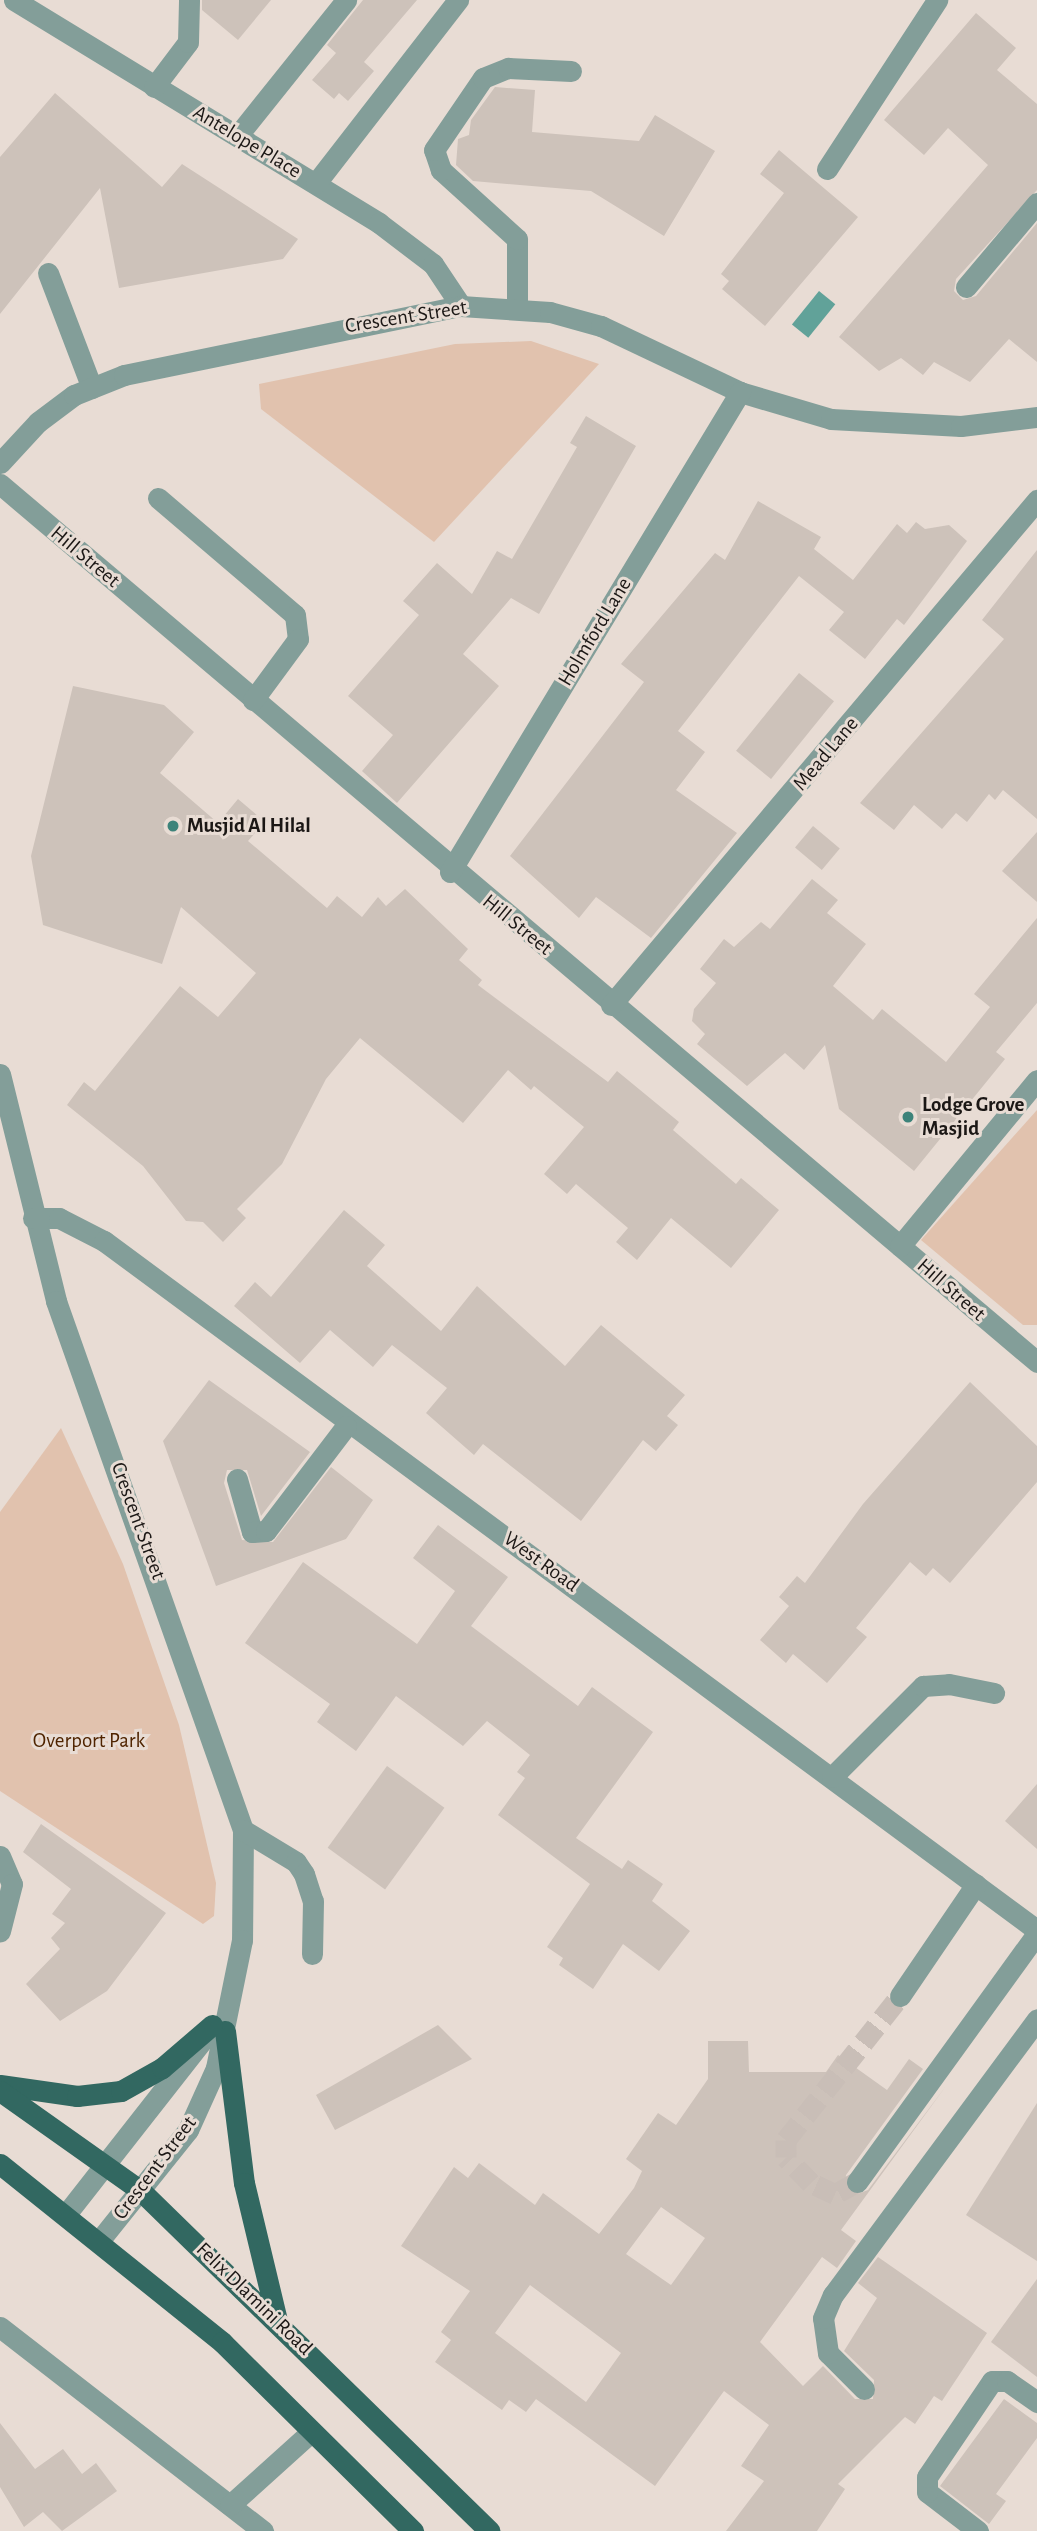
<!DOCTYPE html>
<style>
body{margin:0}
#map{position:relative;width:1037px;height:2531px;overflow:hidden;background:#e8dcd4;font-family:"Alegreya Sans",sans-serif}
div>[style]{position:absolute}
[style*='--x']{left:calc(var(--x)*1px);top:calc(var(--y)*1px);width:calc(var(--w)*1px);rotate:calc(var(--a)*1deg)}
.green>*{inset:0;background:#e1c2ae}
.water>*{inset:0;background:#61a299;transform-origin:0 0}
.building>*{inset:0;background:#cdc2ba;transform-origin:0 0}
.minor-tunnel>*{height:21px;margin-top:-10.5px;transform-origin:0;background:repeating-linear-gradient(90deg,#c9beb7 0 21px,transparent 0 31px)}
.minor>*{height:21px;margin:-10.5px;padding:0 10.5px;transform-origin:10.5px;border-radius:10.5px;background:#839e99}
.major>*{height:21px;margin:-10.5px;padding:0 10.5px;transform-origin:10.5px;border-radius:10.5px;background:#326861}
.dots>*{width:19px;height:19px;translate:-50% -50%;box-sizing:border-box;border:4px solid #e8dcd4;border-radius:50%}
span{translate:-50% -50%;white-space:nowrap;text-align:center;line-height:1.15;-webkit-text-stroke:6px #e8dcd4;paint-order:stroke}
.street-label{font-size:21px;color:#1b1715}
.poi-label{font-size:21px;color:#1b1715;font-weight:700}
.left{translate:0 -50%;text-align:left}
.park-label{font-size:21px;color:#4f2400}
</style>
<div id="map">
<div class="green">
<div style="clip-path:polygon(531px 341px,599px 364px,434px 542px,261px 409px,259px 384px,455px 344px)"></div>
<div style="clip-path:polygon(1037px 1110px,1037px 1325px,1023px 1325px,921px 1240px)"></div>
<div style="clip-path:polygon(61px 1428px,123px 1564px,179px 1725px,216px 1883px,214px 1916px,203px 1924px,0 1791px,0 1512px)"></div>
</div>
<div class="water">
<div style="left:819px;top:291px;width:21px;height:43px;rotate:39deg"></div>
</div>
<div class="building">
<div style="clip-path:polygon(202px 0,271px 0,238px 40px,202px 10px)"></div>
<div style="clip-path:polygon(363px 0,417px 0,364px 62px,374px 71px,348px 101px,339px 93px,334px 99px,312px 80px,336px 53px,327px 45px)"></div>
<div style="clip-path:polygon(976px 13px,1016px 48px,997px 70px,1037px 104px,1037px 190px,956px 279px,954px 291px,963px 300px,976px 296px,1037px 223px,1037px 362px,1009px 339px,970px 382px,934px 362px,923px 375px,901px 358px,879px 371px,839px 337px,988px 165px,948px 128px,924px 155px,884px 120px)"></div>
<div style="clip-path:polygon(495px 87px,535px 90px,532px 132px,639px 141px,655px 115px,715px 151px,664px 236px,591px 191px,473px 181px,456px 165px,458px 139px,469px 135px,471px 120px)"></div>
<div style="clip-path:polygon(55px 93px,162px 187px,182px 164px,298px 239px,283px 259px,119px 288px,100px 188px,0 314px,0 157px)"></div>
<div style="clip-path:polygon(779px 150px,858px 217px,765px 326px,722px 289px,729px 281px,721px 274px,784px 193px,760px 174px)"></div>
<div style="clip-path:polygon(586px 416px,636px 446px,539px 614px,511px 598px,463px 654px,499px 686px,397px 803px,362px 771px,393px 735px,348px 696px,419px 615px,403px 601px,437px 563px,472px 594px,497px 551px,512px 559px,577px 447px,570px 443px)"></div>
<div style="clip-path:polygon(758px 501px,821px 537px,814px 549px,853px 580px,897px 524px,907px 533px,916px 522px,925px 529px,949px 525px,967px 541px,904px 625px,897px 619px,865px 659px,829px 630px,844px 612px,799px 576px,678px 731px,705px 752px,676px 790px,737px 833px,651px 938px,596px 897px,579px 918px,510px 856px,644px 682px,621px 664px,715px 553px,725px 560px)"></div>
<div style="clip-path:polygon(1037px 550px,1037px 819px,1003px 790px,995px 800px,989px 794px,967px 822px,956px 813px,942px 829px,914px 805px,894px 830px,860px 803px,1004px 639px,982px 620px)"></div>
<div style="left:799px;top:673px;width:45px;height:100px;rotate:39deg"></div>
<div style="clip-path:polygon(73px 686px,164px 705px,194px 732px,160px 773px,218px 823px,238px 799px,265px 822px,248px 841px,327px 908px,337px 896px,362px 917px,378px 897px,386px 906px,405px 889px,468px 949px,459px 960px,482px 980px,478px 985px,608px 1082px,617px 1071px,679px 1122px,673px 1130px,736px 1184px,741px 1178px,779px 1210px,731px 1268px,671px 1218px,637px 1260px,616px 1242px,628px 1228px,576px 1184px,567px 1194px,544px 1174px,584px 1127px,534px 1086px,531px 1090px,508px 1070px,463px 1123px,360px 1038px,326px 1079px,282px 1164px,237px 1209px,246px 1218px,223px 1242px,203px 1222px,186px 1221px,143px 1166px,67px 1105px,84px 1082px,95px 1091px,180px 986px,218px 1017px,256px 973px,181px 907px,162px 964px,43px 925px,31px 856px)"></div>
<div style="left:813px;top:826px;width:35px;height:28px;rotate:40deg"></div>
<div style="clip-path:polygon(1037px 832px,1037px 902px,1002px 871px)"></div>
<div style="clip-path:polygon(812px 879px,838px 900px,827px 913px,866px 944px,833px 986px,873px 1020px,882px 1009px,946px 1062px,990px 1007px,974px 994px,1037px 918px,1037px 1003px,996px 1052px,1005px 1059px,914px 1171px,839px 1109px,825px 1045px,804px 1070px,785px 1053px,747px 1086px,697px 1044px,705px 1034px,692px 1021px,694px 1009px,716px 983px,700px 969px,724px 939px,734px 947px,761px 922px,770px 929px)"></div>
<div style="clip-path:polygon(344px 1210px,385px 1245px,367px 1266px,441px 1331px,477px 1286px,565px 1366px,601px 1325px,685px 1395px,667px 1416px,678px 1425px,656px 1451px,643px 1440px,581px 1521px,483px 1444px,474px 1455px,426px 1413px,447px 1388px,392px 1345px,373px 1367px,330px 1330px,300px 1363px,234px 1306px,255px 1282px,271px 1297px)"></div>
<div style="clip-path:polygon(209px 1380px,310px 1452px,261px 1516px,247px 1470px,227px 1470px,224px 1483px,242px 1540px,273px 1542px,331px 1467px,373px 1500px,346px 1539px,216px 1586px,163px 1441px)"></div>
<div style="clip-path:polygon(970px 1382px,1037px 1446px,1037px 1482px,950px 1583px,933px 1568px,926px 1576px,910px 1562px,856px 1628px,867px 1637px,827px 1683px,793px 1654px,786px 1663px,760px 1640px,789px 1606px,779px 1597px,797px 1576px,805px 1583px,863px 1504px)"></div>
<div style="clip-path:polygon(438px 1525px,508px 1577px,471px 1626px,578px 1706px,592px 1687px,653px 1732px,576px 1838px,622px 1869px,628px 1860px,663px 1884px,652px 1901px,690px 1931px,659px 1971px,623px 1944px,593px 1989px,559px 1965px,563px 1958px,547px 1947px,590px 1884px,498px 1815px,525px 1778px,517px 1772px,530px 1755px,487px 1721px,463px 1746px,396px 1696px,356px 1751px,317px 1722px,330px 1704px,245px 1643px,303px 1562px,417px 1644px,455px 1591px,413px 1558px)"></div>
<div style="left:387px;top:1766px;width:71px;height:101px;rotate:36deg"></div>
<div style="clip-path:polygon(1037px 1784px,1037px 1849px,1005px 1821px)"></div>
<div style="clip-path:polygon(41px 1824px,166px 1913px,107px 1991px,60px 2021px,26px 1984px,60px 1949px,51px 1938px,65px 1923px,52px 1914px,71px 1889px,23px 1852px)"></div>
<div style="clip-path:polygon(438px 2025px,472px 2059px,335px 2130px,316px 2095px)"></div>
<div style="clip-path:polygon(evenodd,708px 2041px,748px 2041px,749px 2072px,826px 2072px,838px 2055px,887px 2090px,909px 2059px,923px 2069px,846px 2175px,845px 2187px,855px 2195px,868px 2190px,946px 2086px,841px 2230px,856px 2241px,837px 2268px,822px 2257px,760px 2342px,803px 2386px,823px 2366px,855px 2399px,873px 2399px,874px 2380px,844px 2351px,877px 2298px,858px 2283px,878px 2257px,987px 2333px,942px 2401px,934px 2396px,915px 2424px,905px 2417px,838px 2484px,845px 2489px,817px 2531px,726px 2531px,764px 2481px,741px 2466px,769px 2425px,724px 2391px,655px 2486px,536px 2399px,526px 2412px,509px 2400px,502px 2410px,435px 2362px,451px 2340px,441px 2332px,470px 2291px,401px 2246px,454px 2167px,468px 2178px,479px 2163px,535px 2205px,543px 2193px,599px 2234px,634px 2188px,642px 2171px,626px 2159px,658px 2113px,676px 2125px,708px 2079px,708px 2041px,661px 2207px,705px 2238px,671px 2285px,626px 2254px,661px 2207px,708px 2041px,530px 2285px,621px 2353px,586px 2402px,495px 2333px,530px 2285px)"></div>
<div style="clip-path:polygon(1037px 2103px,1037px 2261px,966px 2215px)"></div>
<div style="clip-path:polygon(1037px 2279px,1037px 2377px,991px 2342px)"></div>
<div style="clip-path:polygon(1004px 2399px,1037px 2423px,1037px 2438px,996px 2494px,1006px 2501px,989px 2524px,940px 2486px)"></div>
<div style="clip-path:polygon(0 2423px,35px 2469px,63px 2449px,82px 2474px,96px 2463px,117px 2491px,62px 2531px,43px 2512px,24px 2527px,0 2487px)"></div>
</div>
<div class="minor-tunnel">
<div style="--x:857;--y:2182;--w:25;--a:151"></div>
<div style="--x:835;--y:2194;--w:26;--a:-155"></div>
<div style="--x:811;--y:2183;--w:36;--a:-134"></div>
<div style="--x:786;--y:2157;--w:17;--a:-90"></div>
<div style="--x:786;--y:2140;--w:184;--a:-51.6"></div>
</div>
<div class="minor">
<div style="--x:14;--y:0;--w:428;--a:31.4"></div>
<div style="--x:379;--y:223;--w:68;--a:37.2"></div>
<div style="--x:433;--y:264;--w:50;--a:56.3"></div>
<div style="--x:154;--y:87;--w:56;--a:-52.9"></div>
<div style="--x:188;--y:42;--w:42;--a:-88.6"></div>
<div style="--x:238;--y:135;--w:173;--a:-51.3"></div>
<div style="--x:827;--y:169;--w:202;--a:-56.9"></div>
<div style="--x:316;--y:183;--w:232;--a:-52.2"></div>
<div style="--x:48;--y:273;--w:123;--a:69.1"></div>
<div style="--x:966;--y:287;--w:110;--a:-49.8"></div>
<div style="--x:517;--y:309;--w:70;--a:-90"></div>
<div style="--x:517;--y:239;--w:103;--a:-137.8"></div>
<div style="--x:441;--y:170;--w:21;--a:-109"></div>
<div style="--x:434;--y:150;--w:87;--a:-55.8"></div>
<div style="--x:483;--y:78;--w:27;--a:-22"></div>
<div style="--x:508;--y:68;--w:63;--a:2.7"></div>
<div style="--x:0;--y:463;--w:56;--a:-47.2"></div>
<div style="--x:38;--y:422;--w:45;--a:-36.9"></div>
<div style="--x:74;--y:395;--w:54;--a:-21.8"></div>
<div style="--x:124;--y:375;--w:344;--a:-11.6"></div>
<div style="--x:461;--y:306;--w:89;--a:3.9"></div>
<div style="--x:550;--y:312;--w:53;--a:15.4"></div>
<div style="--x:601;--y:326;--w:154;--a:25.4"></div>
<div style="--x:740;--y:392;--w:95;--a:16.5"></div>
<div style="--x:831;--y:419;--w:130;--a:3.1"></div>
<div style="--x:961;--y:426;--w:77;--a:-6.8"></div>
<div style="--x:0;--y:484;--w:1359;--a:40.25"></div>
<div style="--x:158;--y:498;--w:180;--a:40.5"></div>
<div style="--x:295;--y:615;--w:24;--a:83"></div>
<div style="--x:298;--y:639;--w:76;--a:126.4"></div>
<div style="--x:450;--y:872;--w:561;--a:-58.86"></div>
<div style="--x:611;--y:1005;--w:661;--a:-49.85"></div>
<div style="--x:0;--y:1074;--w:234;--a:76.1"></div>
<div style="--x:56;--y:1301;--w:561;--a:70.53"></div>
<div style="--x:243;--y:1830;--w:110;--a:90.5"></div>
<div style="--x:242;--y:1940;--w:131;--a:101.5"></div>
<div style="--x:216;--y:2068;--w:68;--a:114.3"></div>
<div style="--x:188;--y:2130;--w:141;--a:128.7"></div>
<div style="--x:33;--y:1218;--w:26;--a:0"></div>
<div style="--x:59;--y:1218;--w:51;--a:27.1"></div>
<div style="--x:104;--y:1241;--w:1160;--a:36.45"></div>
<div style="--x:900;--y:1246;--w:215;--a:-50.5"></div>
<div style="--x:237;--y:1479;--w:55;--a:74.2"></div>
<div style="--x:252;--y:1532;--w:14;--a:-4"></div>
<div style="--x:266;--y:1531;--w:132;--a:-52.7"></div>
<div style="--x:832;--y:1777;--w:129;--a:-45"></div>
<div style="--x:923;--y:1686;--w:26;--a:-4"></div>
<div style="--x:949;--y:1684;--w:46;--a:11.3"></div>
<div style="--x:243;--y:1830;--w:62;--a:31.1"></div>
<div style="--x:296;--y:1862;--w:14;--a:56"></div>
<div style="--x:304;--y:1874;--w:28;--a:72"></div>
<div style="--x:313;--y:1901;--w:53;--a:91.1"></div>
<div style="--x:0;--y:1856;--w:30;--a:67"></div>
<div style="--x:12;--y:1884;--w:49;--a:104.3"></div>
<div style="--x:900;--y:1996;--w:135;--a:-55.8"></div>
<div style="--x:857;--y:2182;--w:307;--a:-54.1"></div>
<div style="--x:67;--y:2213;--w:224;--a:-51.9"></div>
<div style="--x:0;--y:2327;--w:333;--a:37.8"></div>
<div style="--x:864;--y:2389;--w:51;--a:-135"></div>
<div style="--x:828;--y:2353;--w:35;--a:-98"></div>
<div style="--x:823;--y:2318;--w:25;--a:-67"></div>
<div style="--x:833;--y:2295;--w:343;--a:-53.5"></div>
<div style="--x:230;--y:2505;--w:109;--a:-42"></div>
<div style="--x:978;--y:2531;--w:64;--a:-142.6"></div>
<div style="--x:927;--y:2492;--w:15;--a:-90"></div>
<div style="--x:927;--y:2477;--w:116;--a:-55.9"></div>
<div style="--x:992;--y:2381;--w:15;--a:0"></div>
<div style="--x:1007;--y:2381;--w:37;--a:35"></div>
</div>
<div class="major">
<div style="--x:225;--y:2031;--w:153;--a:82.9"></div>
<div style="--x:244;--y:2183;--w:141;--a:76.5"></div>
<div style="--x:0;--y:2085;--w:78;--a:8.1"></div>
<div style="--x:77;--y:2096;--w:44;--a:-6.5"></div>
<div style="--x:121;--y:2091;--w:47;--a:-29.3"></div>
<div style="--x:162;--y:2068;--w:66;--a:-40.7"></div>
<div style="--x:0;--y:2091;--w:173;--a:35.3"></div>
<div style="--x:141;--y:2191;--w:487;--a:44.3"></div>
<div style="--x:0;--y:2164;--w:285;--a:38.7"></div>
<div style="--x:222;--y:2342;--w:269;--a:44.7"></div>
</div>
<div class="dots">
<div style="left:173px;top:826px;background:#3d837a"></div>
<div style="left:908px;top:1117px;background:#3d837a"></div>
</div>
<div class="street-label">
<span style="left:247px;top:142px;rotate:31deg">Antelope Place</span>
<span style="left:406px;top:317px;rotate:-9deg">Crescent Street</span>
<span style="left:85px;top:557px;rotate:40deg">Hill Street</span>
<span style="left:595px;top:632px;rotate:-59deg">Holmford Lane</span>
<span style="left:826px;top:754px;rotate:-50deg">Mead Lane</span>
<span style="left:517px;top:925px;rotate:39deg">Hill Street</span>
<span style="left:951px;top:1290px;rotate:41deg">Hill Street</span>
<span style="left:138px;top:1521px;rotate:70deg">Crescent Street</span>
<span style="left:541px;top:1562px;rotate:36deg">West Road</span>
<span style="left:155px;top:2168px;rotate:-53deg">Crescent Street</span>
<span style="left:254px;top:2299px;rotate:44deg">Felix Dlamini Road</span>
</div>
<div class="poi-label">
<span class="left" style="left:187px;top:826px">Musjid Al Hilal</span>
<span class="left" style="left:922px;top:1117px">Lodge Grove<br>Masjid</span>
</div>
<div class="park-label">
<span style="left:89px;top:1741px">Overport Park</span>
</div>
</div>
